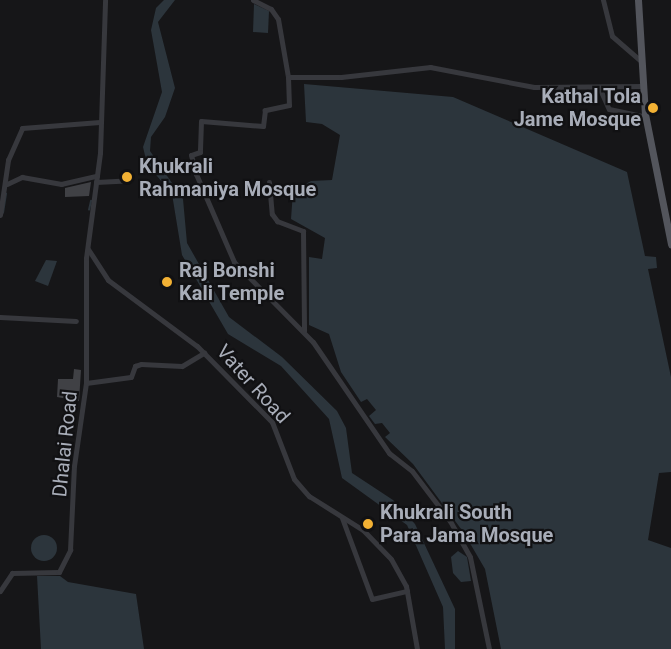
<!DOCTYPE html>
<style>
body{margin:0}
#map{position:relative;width:671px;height:649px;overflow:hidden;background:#161618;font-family:Roboto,sans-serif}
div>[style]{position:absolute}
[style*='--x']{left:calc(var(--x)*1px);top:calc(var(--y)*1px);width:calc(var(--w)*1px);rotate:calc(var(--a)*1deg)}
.water>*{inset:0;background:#2c353c}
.round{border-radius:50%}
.stream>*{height:1.5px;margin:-0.75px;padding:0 0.75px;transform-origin:0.75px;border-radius:0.75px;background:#2c353c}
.building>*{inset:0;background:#404145}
.minor>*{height:5px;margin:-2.5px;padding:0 2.5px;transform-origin:2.5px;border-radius:2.5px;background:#37383d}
.major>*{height:7px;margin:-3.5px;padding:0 3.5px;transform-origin:3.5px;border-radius:3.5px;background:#53555c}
.dots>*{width:16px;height:16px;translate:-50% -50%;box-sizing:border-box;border:3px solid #111113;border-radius:50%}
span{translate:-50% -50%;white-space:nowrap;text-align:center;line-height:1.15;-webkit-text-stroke:4.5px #111113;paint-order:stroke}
.poi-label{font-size:20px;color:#a8adb8;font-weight:700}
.right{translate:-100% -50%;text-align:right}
.left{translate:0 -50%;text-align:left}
.street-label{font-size:20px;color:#a8adb8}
</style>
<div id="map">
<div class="water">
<div style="clip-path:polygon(164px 0,175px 0,158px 22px,175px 88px,165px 117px,151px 137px,150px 151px,183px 199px,187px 243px,229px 317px,282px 357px,337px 411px,346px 428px,352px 473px,393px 500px,415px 524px,455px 609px,455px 649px,445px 649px,443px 607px,407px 525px,342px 478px,329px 419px,281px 366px,228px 334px,182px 255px,172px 194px,147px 164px,143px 147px,162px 92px,151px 30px,156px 8px)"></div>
<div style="clip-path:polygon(254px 4px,269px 11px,268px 33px,253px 32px)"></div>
<div style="clip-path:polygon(304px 84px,453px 97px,627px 172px,645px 256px,656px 257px,657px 268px,648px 269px,671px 377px,671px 472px,659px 473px,648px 540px,671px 548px,671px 649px,501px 649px,485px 569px,464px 533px,413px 464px,385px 437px,390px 433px,382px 423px,375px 424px,369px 416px,376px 410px,367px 399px,361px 402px,341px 372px,329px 334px,309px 325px,309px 257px,322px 259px,325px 238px,291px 219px,293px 191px,311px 181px,332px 180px,340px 135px,322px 124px,306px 122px)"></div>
<div style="clip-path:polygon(46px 260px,57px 261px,48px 286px,35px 281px)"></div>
<div class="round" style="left:31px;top:535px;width:26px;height:26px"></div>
<div style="clip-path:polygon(458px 551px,467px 557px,471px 581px,461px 582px,453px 573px,451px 557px)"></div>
<div style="clip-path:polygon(37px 576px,60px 576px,68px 582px,136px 594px,144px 649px,41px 649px)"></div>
</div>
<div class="stream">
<div style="--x:89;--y:210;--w:9;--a:-77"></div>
<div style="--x:3;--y:213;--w:19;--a:-81"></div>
</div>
<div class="building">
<div style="clip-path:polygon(91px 182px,89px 196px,65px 197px,65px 188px)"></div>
<div style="clip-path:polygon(74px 369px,81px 370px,79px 401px,57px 397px,58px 379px,73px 379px)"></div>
</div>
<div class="minor">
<div style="--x:253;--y:0;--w:20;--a:27"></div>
<div style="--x:271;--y:9;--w:12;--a:55"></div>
<div style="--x:278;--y:19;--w:59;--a:80.2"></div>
<div style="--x:288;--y:77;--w:53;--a:0"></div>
<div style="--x:341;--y:77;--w:90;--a:-6.4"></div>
<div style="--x:430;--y:67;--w:106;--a:10.9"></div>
<div style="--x:534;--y:87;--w:108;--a:-0.5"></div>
<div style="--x:603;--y:0;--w:37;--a:76"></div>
<div style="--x:612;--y:36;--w:38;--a:41"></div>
<div style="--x:288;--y:77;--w:28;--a:88"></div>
<div style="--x:289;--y:105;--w:25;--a:168"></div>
<div style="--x:265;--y:110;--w:16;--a:97"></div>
<div style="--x:263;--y:126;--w:62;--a:-175.4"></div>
<div style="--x:201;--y:121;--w:31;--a:92"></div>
<div style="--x:200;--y:152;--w:9;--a:162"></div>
<div style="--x:191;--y:155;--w:20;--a:75"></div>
<div style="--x:196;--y:174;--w:96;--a:66.6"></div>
<div style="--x:234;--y:262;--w:112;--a:45.4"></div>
<div style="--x:313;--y:342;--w:135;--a:55.6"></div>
<div style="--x:389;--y:453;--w:29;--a:38"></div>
<div style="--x:412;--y:471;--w:63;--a:52.8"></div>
<div style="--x:450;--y:521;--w:41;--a:60.9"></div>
<div style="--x:470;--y:557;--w:94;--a:78.3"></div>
<div style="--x:599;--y:87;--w:24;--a:66"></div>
<div style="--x:609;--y:109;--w:35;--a:12"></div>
<div style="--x:96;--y:182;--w:34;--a:-3"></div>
<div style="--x:269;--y:182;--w:32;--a:85"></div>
<div style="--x:272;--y:214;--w:9;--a:54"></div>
<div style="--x:277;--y:221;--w:28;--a:21"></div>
<div style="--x:303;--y:231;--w:100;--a:89.4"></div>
<div style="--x:7;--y:184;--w:17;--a:-25"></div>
<div style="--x:22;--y:177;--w:40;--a:10"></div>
<div style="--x:61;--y:184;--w:37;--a:-13"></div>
<div style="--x:0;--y:215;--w:56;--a:-81.7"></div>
<div style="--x:8;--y:160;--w:35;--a:-66"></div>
<div style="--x:22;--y:128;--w:78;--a:-4.4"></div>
<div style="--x:88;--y:249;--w:37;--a:57"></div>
<div style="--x:108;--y:280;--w:111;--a:36.6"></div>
<div style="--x:197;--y:346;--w:107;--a:45.4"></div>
<div style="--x:272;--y:422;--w:61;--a:68.9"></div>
<div style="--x:294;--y:479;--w:23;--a:49"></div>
<div style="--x:309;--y:496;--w:64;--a:32.2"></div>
<div style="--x:363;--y:530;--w:40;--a:46"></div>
<div style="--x:391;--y:559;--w:31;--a:61"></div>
<div style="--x:406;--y:586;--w:64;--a:80.1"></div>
<div style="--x:0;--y:317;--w:76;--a:3"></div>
<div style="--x:86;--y:383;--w:45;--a:-7.6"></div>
<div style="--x:131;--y:377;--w:12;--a:-70"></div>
<div style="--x:135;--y:366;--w:6;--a:-18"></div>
<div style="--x:141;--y:364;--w:41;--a:2.8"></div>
<div style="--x:182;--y:366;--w:26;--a:-31"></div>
<div style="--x:342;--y:518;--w:86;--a:69.7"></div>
<div style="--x:372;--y:599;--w:36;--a:-13"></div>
<div style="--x:0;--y:591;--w:22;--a:-56"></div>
<div style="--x:12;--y:573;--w:47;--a:-1.2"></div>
<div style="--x:59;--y:572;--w:25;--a:-63"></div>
<div style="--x:70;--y:550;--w:84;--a:-87.3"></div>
<div style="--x:74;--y:466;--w:84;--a:-81.8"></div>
<div style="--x:86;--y:383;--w:125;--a:-90"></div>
<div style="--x:86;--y:258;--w:106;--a:-82.4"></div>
<div style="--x:100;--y:153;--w:153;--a:-88.1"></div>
</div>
<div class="major">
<div style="--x:638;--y:0;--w:114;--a:86.5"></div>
<div style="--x:645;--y:114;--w:133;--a:78.7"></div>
</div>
<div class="dots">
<div style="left:653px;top:108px;background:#f2b134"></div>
<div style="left:127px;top:177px;background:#f2b134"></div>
<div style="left:167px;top:282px;background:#f2b134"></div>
<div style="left:368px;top:524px;background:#f2b134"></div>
</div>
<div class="poi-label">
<span class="right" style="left:641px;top:108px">Kathal Tola<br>Jame Mosque</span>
<span class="left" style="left:139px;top:178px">Khukrali<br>Rahmaniya Mosque</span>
<span class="left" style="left:179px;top:282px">Raj Bonshi<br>Kali Temple</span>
<span class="left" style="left:380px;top:524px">Khukrali South<br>Para Jama Mosque</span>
</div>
<div class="street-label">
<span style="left:253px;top:384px;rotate:48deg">Vater Road</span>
<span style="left:65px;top:444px;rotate:-84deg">Dhalai Road</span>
</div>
</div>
